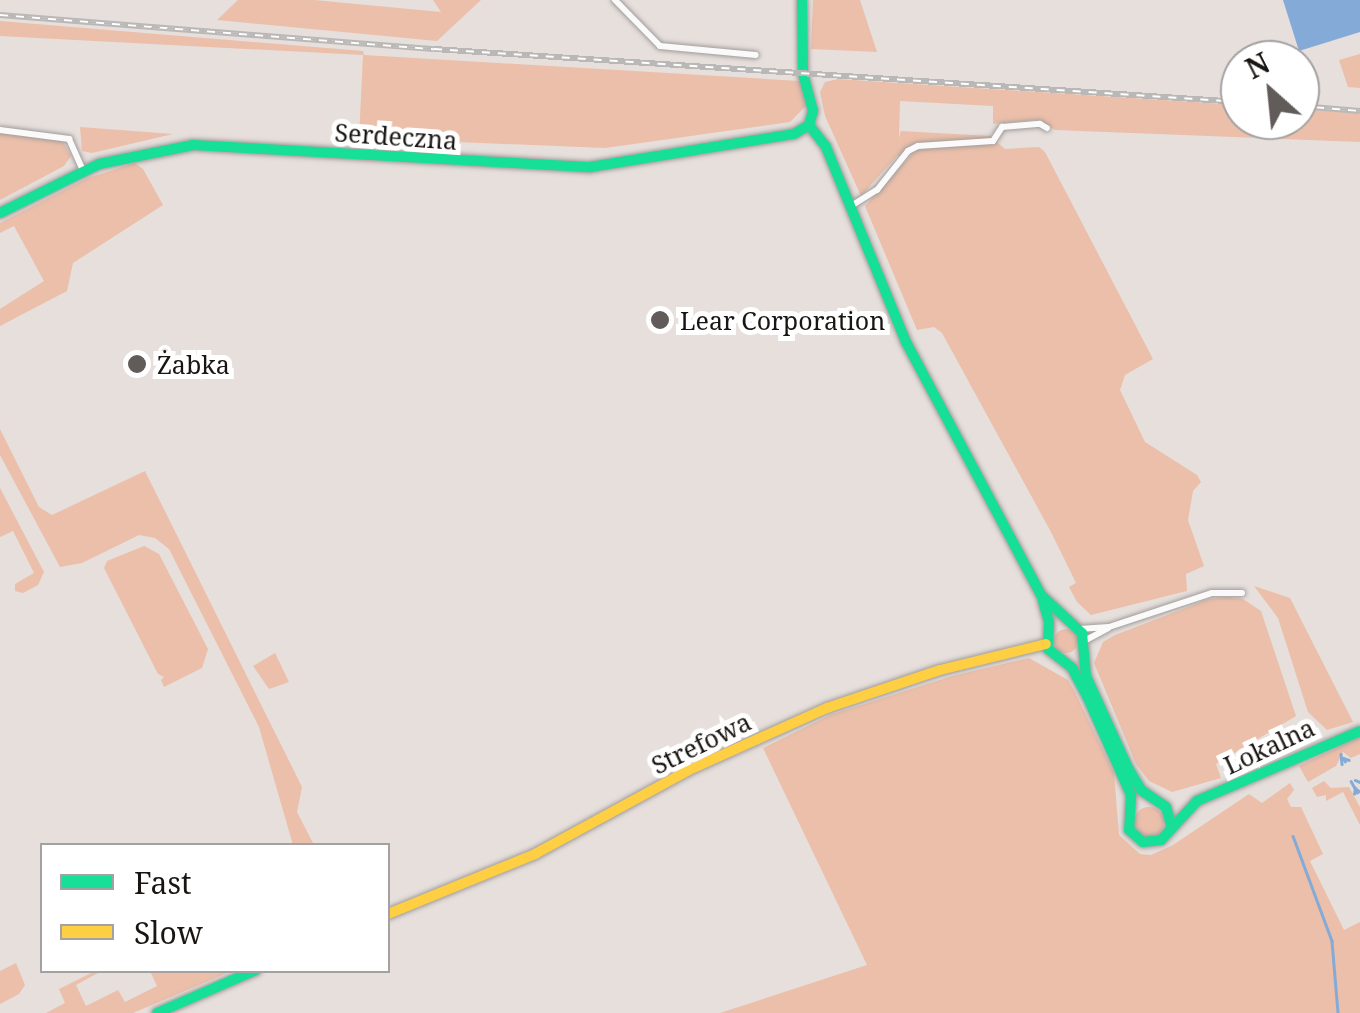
<!DOCTYPE html>
<meta charset="utf-8">
<style>
body{margin:0}
#map{position:relative;width:1360px;height:1013px;overflow:hidden;background:#e6dfdc;font-family:"Noto Serif",serif}
div>[style]{position:absolute}
[style*='--x']{left:calc(var(--x)*1px);top:calc(var(--y)*1px);width:calc(var(--w)*1px);rotate:calc(var(--a)*1deg)}
.green>*{inset:0;background:#ebbfaa}
.round{border-radius:50%}
.water>*{inset:0;background:#84abd7}
.stream>*{height:2.5px;margin:-1.25px;padding:0 1.25px;transform-origin:1.25px;border-radius:1.25px;background:#84abd7}
.roads{filter:drop-shadow(0 0 2px #a19c9a) drop-shadow(0 0 2px #a19c9a)}
.street>*{height:6px;margin:-3px;padding:0 3px;transform-origin:3px;border-radius:3px;background:#fbfafa}
.fast>*{height:10px;margin:-5px;padding:0 5px;transform-origin:5px;border-radius:5px;background:#16e098}
.slow>*{height:10px;margin:-5px;padding:0 5px;transform-origin:5px;border-radius:5px;background:#ffcf43}
.rail>*{height:6px;margin-top:-3px;transform-origin:0;background:repeating-linear-gradient(90deg,#fff 0 8px,#bab8b7 0 16px);box-sizing:border-box;border-block:2px solid #bab8b7}
.dots>*{width:28px;height:28px;translate:-50% -50%;box-sizing:border-box;border:5px solid #fff;border-radius:50%}
span{translate:-50% -50%;white-space:nowrap;text-align:center;line-height:1.15;-webkit-text-stroke:10px #fff;paint-order:stroke}
.street-label{font-size:25px;color:#191513}
.poi-label{font-size:25px;color:#191513}
.left{translate:0 -50%;text-align:left}
.legend{position:absolute;left:40px;top:843px;width:350px;height:130px;box-sizing:border-box;background:#fff;border:2px solid #a3a1a1;margin:0;padding:12px 18px;list-style:none;font-size:30px;color:#191513}
.legend li{display:flex;align-items:center;gap:20px;height:50px}
.legend b{width:50px;border:2px solid #a3a1a1}
.north{position:absolute;left:1220px;top:40px;width:100px;height:100px;box-sizing:border-box;background:#fff;border:2px solid #a3a1a1;border-radius:50%;rotate:333deg;font-size:28px;font-weight:700;line-height:40px;text-align:center;color:#191513}
.north::after{content:'';display:block;margin:auto;width:35px;height:45px;background:#615c59;clip-path:polygon(50% 0,100% 100%,50% 72%,0 100%)}
</style>
<div id="map">
<div class="green">
<div style="clip-path:polygon(238px 0,314px 0,441px 12px,433px 0,481px 0,437px 41px,217px 20px)"></div>
<div style="clip-path:polygon(813px 0,860px 0,877px 52px,811px 49px)"></div>
<div style="clip-path:polygon(0 21px,363px 51px,364px 55px,800px 81px,806px 106px,790px 122px,605px 148px,359px 138px,363px 55px,0 36px)"></div>
<div style="clip-path:polygon(1360px 54px,1360px 88px,1348px 87px,1339px 60px)"></div>
<div style="clip-path:polygon(838px 79px,1240px 105px,1240px 120px,1300px 120px,1300px 109px,1360px 112px,1360px 142px,1055px 130px,1035px 120px,993px 124px,993px 106px,900px 101px,899px 138px,901px 131px,990px 136px,1005px 149px,1039px 147px,1045px 152px,1153px 359px,1125px 375px,1120px 390px,1145px 442px,1197px 475px,1201px 482px,1193px 491px,1188px 520px,1204px 566px,1186px 574px,1187px 591px,1091px 615px,1077px 602px,1069px 587px,1076px 583px,1051px 532px,942px 333px,934px 327px,917px 330px,865px 206px,912px 154px,897px 156px,861px 196px,825px 116px,820px 92px,825px 82px)"></div>
<div style="clip-path:polygon(80px 127px,173px 134px,92px 153px,82px 151px)"></div>
<div style="clip-path:polygon(0 133px,52px 136px,63px 142px,71px 156px,64px 166px,0 200px)"></div>
<div style="clip-path:polygon(135px 163px,143px 169px,163px 205px,73px 263px,67px 291px,0 326px,0 309px,44px 281px,14px 226px,0 233px,0 223px,88px 178px)"></div>
<div style="clip-path:polygon(0 429px,39px 507px,52px 515px,145px 471px,302px 787px,297px 812px,314px 845px,293px 845px,259px 727px,169px 549px,155px 538px,139px 535px,82px 563px,60px 567px,0 455px)"></div>
<div style="clip-path:polygon(0 488px,44px 572px,38px 585px,23px 593px,15px 591px,15px 584px,34px 573px,13px 531px,0 537px)"></div>
<div style="clip-path:polygon(144px 546px,159px 554px,208px 649px,202px 668px,164px 687px,161px 680px,164px 677px,158px 674px,104px 568px,107px 561px)"></div>
<div style="clip-path:polygon(1254px 586px,1290px 598px,1353px 722px,1327px 730px,1308px 712px,1278px 618px)"></div>
<div style="clip-path:polygon(1227px 597px,1243px 599px,1261px 611px,1296px 716px,1216px 764px,1221px 778px,1172px 792px,1149px 781px,1136px 764px,1094px 663px,1103px 642px,1115px 635px,1209px 599px)"></div>
<div class="round" style="left:1054px;top:629px;width:24px;height:24px"></div>
<div style="clip-path:polygon(275px 653px,289px 682px,269px 689px,253px 666px)"></div>
<div style="clip-path:polygon(1029px 658px,1068px 680px,1075px 692px,1114px 773px,1119px 835px,1140px 854px,1151px 855px,1173px 845px,1249px 794px,1262px 803px,1290px 783px,1294px 790px,1287px 799px,1291px 807px,1301px 807px,1323px 854px,1310px 861px,1344px 930px,1360px 922px,1360px 1013px,720px 1013px,867px 965px,763px 748px,830px 715px,952px 676px)"></div>
<div style="clip-path:polygon(1360px 737px,1360px 754px,1351px 758px,1343px 752px,1336px 766px,1308px 782px,1299px 766px)"></div>
<div style="clip-path:polygon(1324px 781px,1331px 788px,1349px 787px,1360px 807px,1360px 825px,1343px 792px,1326px 801px,1326px 795px,1317px 797px,1312px 788px)"></div>
<div class="round" style="left:1134px;top:807px;width:30px;height:30px"></div>
<div style="clip-path:polygon(16px 963px,25px 985px,19px 994px,0 1004px,0 971px)"></div>
<div style="clip-path:polygon(150px 971px,232px 971px,133px 1013px,46px 1013px,65px 1003px,59px 989px,91px 973px,98px 973px,76px 985px,86px 1006px,118px 990px,125px 1002px,157px 986px)"></div>
</div>
<div class="water">
<div style="clip-path:polygon(1283px 0,1360px 0,1360px 32px,1299px 51px)"></div>
</div>
<div class="stream">
<div style="--x:1341;--y:754;--w:10;--a:84"></div>
<div style="--x:1345;--y:762;--w:4;--a:-117"></div>
<div style="--x:1343;--y:758;--w:6;--a:18"></div>
<div style="--x:1355;--y:780;--w:5;--a:22"></div>
<div style="--x:1351;--y:781;--w:13;--a:61"></div>
<div style="--x:1354;--y:794;--w:6;--a:-81"></div>
<div style="--x:1355;--y:788;--w:5;--a:37"></div>
<div style="--x:1293;--y:836;--w:112;--a:69.6"></div>
<div style="--x:1332;--y:941;--w:72;--a:85.2"></div>
</div>
<div class="roads">
<div class="street">
<div style="--x:615;--y:0;--w:64;--a:45.6"></div>
<div style="--x:660;--y:46;--w:96;--a:5.4"></div>
<div style="--x:0;--y:130;--w:70;--a:7.4"></div>
<div style="--x:69;--y:139;--w:35;--a:66"></div>
<div style="--x:851;--y:206;--w:31;--a:-32"></div>
<div style="--x:877;--y:190;--w:50;--a:-51.5"></div>
<div style="--x:908;--y:151;--w:11;--a:-27"></div>
<div style="--x:918;--y:146;--w:75;--a:-3.8"></div>
<div style="--x:993;--y:141;--w:17;--a:-57"></div>
<div style="--x:1002;--y:127;--w:38;--a:-5"></div>
<div style="--x:1040;--y:124;--w:8;--a:30"></div>
<div style="--x:1079;--y:629;--w:30;--a:-4"></div>
<div style="--x:1109;--y:627;--w:108;--a:-18.3"></div>
<div style="--x:1212;--y:593;--w:30;--a:0"></div>
<div style="--x:1084;--y:641;--w:27;--a:-28"></div>
</div>
<div class="fast">
<div style="--x:809;--y:125;--w:28;--a:52"></div>
<div style="--x:826;--y:147;--w:211;--a:67.7"></div>
<div style="--x:906;--y:342;--w:287;--a:61.9"></div>
<div style="--x:1041;--y:595;--w:56;--a:42.8"></div>
<div style="--x:1082;--y:633;--w:43;--a:84.7"></div>
<div style="--x:1086;--y:676;--w:101;--a:65.5"></div>
<div style="--x:1128;--y:768;--w:26;--a:59"></div>
<div style="--x:1141;--y:790;--w:30;--a:34"></div>
<div style="--x:1166;--y:807;--w:19;--a:74"></div>
<div style="--x:0;--y:213;--w:110;--a:-26.3"></div>
<div style="--x:99;--y:164;--w:96;--a:-11.4"></div>
<div style="--x:193;--y:145;--w:398;--a:3.2"></div>
<div style="--x:590;--y:167;--w:207;--a:-9.2"></div>
<div style="--x:794;--y:134;--w:17;--a:-31"></div>
<div style="--x:809;--y:125;--w:15;--a:-74"></div>
<div style="--x:813;--y:111;--w:39;--a:-105"></div>
<div style="--x:803;--y:73;--w:73;--a:-90.8"></div>
<div style="--x:1043;--y:601;--w:22;--a:74"></div>
<div style="--x:1049;--y:622;--w:27;--a:92"></div>
<div style="--x:1048;--y:649;--w:31;--a:38"></div>
<div style="--x:1072;--y:668;--w:34;--a:62"></div>
<div style="--x:1088;--y:698;--w:106;--a:66.1"></div>
<div style="--x:1131;--y:795;--w:35;--a:93"></div>
<div style="--x:1129;--y:830;--w:18;--a:41"></div>
<div style="--x:1143;--y:842;--w:18;--a:-6"></div>
<div style="--x:1161;--y:840;--w:53;--a:-47.3"></div>
<div style="--x:1197;--y:801;--w:177;--a:-23.2"></div>
<div style="--x:157;--y:1013;--w:108;--a:-23.5"></div>
</div>
<div class="slow">
<div style="--x:388;--y:914;--w:159;--a:-22.2"></div>
<div style="--x:535;--y:854;--w:175;--a:-28.6"></div>
<div style="--x:689;--y:770;--w:151;--a:-24.2"></div>
<div style="--x:827;--y:708;--w:119;--a:-18.6"></div>
<div style="--x:940;--y:670;--w:109;--a:-13.8"></div>
</div>
</div>
<div class="rail">
<div style="--x:0;--y:15;--w:435;--a:4.5"></div>
<div style="--x:434;--y:49;--w:808;--a:3.76"></div>
<div style="--x:1300;--y:106;--w:60;--a:4.8"></div>
</div>
<div class="dots">
<div style="left:660px;top:320px;background:#615c59"></div>
<div style="left:137px;top:364px;background:#615c59"></div>
</div>
<div class="street-label">
<span style="left:396px;top:136px;rotate:4deg">Serdeczna</span>
<span style="left:701px;top:743px;rotate:-26deg">Strefowa</span>
<span style="left:1269px;top:746px;rotate:-25deg">Lokalna</span>
</div>
<div class="poi-label">
<span class="left" style="left:680px;top:320px">Lear Corporation</span>
<span class="left" style="left:157px;top:364px">Żabka</span>
</div>
<ul class="legend">
<li><b style="height:12px;background:#16e098"></b>Fast</li>
<li><b style="height:12px;background:#ffcf43"></b>Slow</li>
</ul>
<div class="north">N</div>
</div>
